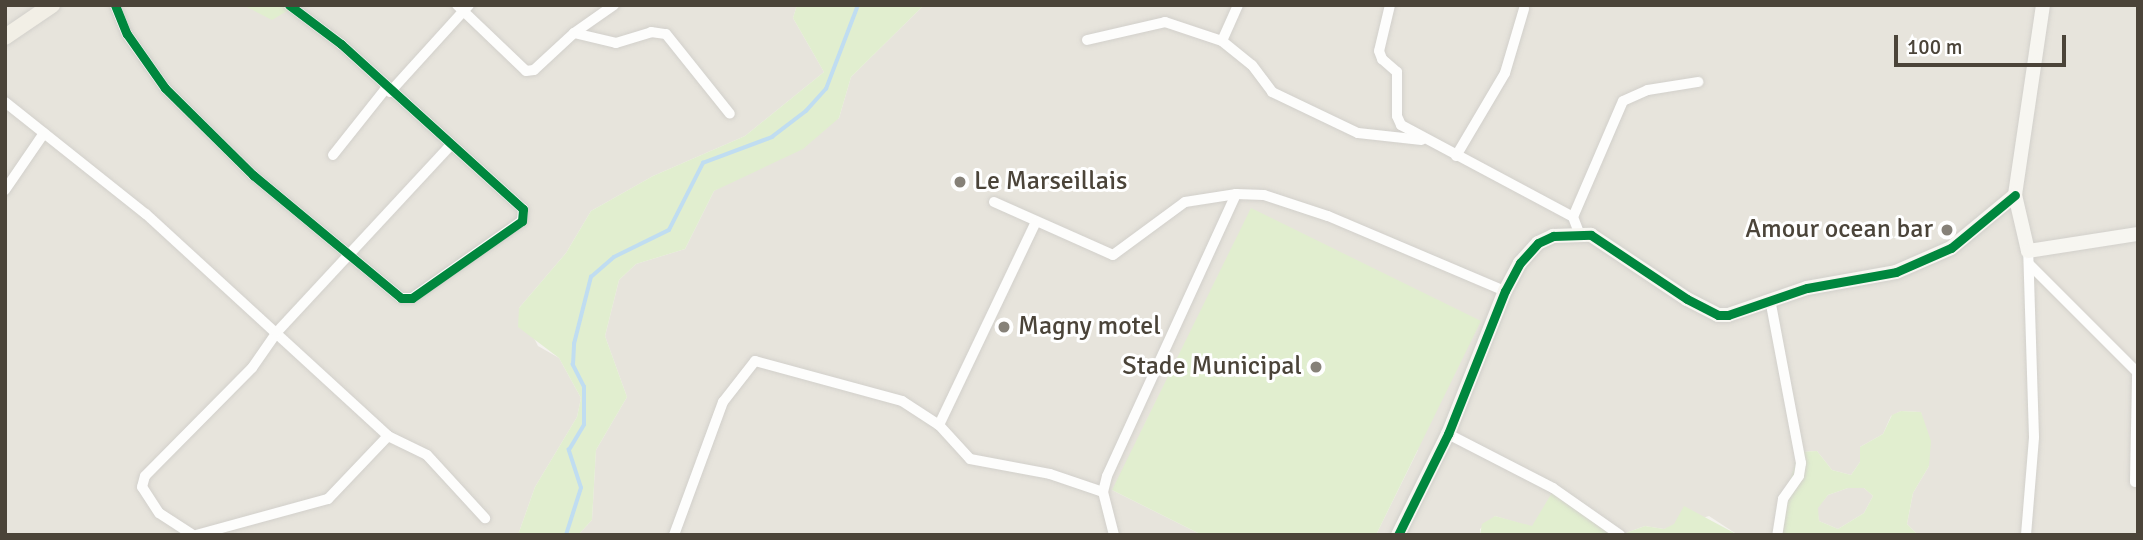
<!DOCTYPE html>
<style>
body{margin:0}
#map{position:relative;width:2143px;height:540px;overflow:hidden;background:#f4f2ee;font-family:Signika,sans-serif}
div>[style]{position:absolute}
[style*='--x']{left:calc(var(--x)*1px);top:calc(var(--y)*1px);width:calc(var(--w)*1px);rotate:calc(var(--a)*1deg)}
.residential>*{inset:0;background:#e7e4dc}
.green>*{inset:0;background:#e1eecf}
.stream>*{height:3.5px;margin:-1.75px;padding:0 1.75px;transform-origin:1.75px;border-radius:1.75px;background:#c0ddf1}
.roads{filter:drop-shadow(0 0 2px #d2d0cb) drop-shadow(0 0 2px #d2d0cb)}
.street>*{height:10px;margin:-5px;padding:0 5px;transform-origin:5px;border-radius:5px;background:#fdfdfc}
.secondary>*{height:14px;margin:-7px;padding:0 7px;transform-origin:7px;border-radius:7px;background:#f7f6f1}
.primary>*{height:16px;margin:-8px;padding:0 8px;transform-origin:8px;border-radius:8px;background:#f2efe6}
.cycleway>*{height:9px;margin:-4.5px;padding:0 4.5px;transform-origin:4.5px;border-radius:4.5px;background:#00873e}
.dots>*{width:19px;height:19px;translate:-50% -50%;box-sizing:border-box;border:4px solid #fff;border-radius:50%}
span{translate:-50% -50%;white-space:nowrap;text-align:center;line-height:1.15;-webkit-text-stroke:6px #fff;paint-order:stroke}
.poi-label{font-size:26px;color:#4b4439}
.left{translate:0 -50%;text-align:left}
.right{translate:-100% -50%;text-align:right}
.frame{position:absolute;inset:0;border:7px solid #4b4439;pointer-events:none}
.scale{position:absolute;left:1894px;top:35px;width:172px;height:32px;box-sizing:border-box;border:4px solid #4b4439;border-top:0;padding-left:9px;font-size:21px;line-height:24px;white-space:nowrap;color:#4b4439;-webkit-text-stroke:5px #fff;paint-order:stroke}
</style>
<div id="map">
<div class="residential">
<div style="clip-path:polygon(5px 5px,797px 5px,793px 18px,824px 72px,745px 136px,653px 176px,591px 211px,566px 253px,519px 308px,538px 346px,559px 358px,581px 398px,577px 417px,535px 487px,518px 535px,5px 535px)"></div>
<div style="clip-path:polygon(924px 5px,2138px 5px,2138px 535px,1918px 535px,1907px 524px,1913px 493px,1929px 466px,1921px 412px,1901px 411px,1891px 416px,1883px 434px,1860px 447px,1860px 462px,1851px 475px,1832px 470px,1817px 451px,1799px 452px,1780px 535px,1738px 535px,1709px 516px,1664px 529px,1645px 526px,1623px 534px,1532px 527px,1495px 516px,1480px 529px,1480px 535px,1376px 535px,1418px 450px,1112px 490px,1202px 535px,578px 535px,592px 520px,596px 450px,627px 397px,605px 336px,619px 280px,636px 264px,685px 249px,714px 191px,839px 118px,851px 77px)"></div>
<div style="clip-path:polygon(1848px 488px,1864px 488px,1873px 496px,1864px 513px,1838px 529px,1819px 521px,1817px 508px,1828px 495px)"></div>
</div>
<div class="green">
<div style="clip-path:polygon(243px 5px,297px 5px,272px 20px)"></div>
<div style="clip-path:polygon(797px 5px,924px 5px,851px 77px,839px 118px,803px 149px,714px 191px,685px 249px,636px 264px,619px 280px,605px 336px,627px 397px,596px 450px,592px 520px,578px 535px,518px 535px,535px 487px,577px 417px,581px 398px,559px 358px,518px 327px,519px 308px,566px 253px,591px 211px,653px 176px,745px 136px,824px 72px,793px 18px)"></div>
<div style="clip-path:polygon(1251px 208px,1481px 321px,1376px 535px,1202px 535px,1112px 490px)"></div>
<div style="clip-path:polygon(evenodd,1901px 411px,1921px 412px,1931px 441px,1929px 466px,1913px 493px,1907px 524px,1918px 535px,1780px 535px,1784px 499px,1799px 452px,1817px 451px,1832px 470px,1851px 475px,1860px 462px,1860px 447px,1883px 434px,1892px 415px,1901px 411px,1848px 488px,1864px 488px,1873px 496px,1864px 513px,1838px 529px,1819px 521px,1818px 508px,1828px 495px,1848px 488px)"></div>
<div style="clip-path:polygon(1553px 491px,1623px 534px,1645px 526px,1664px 529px,1674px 524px,1684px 506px,1738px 535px,1480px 535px,1482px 524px,1495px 516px,1532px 526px)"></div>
</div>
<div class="stream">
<div style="--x:566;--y:535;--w:49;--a:-72.3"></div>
<div style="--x:581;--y:488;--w:40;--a:-108"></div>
<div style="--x:569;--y:450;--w:29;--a:-59"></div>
<div style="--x:584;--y:425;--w:38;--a:-90"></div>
<div style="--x:584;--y:387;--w:25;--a:-117"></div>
<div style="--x:573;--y:365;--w:21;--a:-87"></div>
<div style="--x:574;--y:344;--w:69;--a:-75.8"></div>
<div style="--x:591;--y:277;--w:30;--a:-41"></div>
<div style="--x:614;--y:257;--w:61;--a:-26.1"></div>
<div style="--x:669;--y:230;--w:75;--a:-63.1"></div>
<div style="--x:703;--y:163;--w:74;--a:-20.6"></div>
<div style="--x:772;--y:137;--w:43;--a:-37.4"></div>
<div style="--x:806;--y:111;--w:30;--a:-48"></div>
<div style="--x:826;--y:89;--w:90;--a:-69.1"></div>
</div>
<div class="roads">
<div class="street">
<div style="--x:115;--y:5;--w:31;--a:68"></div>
<div style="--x:127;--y:34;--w:66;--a:54.9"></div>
<div style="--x:165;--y:88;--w:124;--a:44.7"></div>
<div style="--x:253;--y:175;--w:192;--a:39.7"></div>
<div style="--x:401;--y:298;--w:11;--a:0"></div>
<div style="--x:412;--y:298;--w:134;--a:-35"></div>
<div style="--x:522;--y:221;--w:12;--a:-85"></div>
<div style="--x:523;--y:209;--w:246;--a:-137.8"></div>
<div style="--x:341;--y:44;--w:65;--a:-143.1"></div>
<div style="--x:457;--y:5;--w:95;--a:43.7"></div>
<div style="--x:526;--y:71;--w:8;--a:-7"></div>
<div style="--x:534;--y:70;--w:54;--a:-42.8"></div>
<div style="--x:574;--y:33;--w:43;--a:13.4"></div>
<div style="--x:616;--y:43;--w:37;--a:-17"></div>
<div style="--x:651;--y:32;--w:15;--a:8"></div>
<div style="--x:666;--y:34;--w:102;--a:51.3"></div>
<div style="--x:1238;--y:5;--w:39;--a:114"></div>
<div style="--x:1222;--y:41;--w:38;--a:39"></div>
<div style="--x:1252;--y:65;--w:34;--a:53"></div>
<div style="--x:1272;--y:92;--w:95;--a:25.5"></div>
<div style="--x:1358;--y:133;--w:64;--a:6.2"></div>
<div style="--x:1390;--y:5;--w:47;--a:103.4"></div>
<div style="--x:1379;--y:51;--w:9;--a:69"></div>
<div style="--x:1382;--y:59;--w:20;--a:41"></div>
<div style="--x:1397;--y:72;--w:44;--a:90"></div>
<div style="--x:1397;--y:116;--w:10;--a:66"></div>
<div style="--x:1401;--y:125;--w:195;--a:28.1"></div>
<div style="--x:1573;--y:217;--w:17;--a:69"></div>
<div style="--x:574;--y:33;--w:49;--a:-35"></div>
<div style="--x:1087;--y:40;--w:80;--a:-13"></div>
<div style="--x:1165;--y:22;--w:60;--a:18.4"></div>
<div style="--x:390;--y:92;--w:118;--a:-47.8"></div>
<div style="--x:5;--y:102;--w:180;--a:38.5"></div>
<div style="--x:146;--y:214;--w:328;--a:42.5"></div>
<div style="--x:388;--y:436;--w:43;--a:26"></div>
<div style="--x:427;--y:455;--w:86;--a:47.4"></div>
<div style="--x:333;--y:155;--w:87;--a:-51.5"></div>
<div style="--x:1456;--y:156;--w:96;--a:-59.4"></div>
<div style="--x:1505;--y:73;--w:67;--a:-73.5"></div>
<div style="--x:5;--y:190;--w:69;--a:-55.6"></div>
<div style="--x:994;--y:202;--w:130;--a:24"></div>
<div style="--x:1113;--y:255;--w:89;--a:-36.4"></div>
<div style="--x:1185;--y:202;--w:52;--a:-8.9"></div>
<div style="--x:1573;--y:217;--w:126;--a:-66.7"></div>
<div style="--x:1623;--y:101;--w:27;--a:-24"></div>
<div style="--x:1648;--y:90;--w:51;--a:-9.1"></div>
<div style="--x:2030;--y:265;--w:153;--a:45"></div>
<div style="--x:1770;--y:299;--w:167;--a:79.3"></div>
<div style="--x:1801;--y:463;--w:13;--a:99"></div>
<div style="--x:1799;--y:476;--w:28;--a:125"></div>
<div style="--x:1783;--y:499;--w:36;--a:99"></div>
<div style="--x:939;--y:425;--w:225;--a:-64.5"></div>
<div style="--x:1448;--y:434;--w:118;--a:27.2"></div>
<div style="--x:1553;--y:488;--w:82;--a:35"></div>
<div style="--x:2135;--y:482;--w:109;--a:-88.9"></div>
<div style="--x:193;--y:535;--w:40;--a:-147.1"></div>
<div style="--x:159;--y:513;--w:31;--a:-123"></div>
<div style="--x:142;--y:487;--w:11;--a:-75"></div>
<div style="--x:145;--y:476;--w:152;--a:-45.3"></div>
<div style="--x:252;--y:368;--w:44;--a:-55.2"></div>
<div style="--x:277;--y:332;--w:254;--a:-47.1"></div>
<div style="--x:196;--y:535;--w:137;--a:-15.3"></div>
<div style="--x:328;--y:499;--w:87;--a:-46.4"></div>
<div style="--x:674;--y:535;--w:142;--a:-69.8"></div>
<div style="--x:723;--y:402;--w:52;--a:-52"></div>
<div style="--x:755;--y:361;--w:152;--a:15.2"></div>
<div style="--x:902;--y:401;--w:44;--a:33"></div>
<div style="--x:939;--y:425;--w:46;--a:47.6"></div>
<div style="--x:970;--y:459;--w:81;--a:10.6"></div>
<div style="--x:1050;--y:474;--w:56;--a:18.8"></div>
<div style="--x:1114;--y:535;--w:44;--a:-104.3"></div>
<div style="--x:1103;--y:492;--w:16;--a:-76"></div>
<div style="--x:1107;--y:476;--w:310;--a:-65.4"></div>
<div style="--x:1236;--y:194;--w:28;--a:2"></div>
<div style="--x:1264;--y:195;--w:67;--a:18.2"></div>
<div style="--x:1328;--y:216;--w:192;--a:23"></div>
<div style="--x:2026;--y:535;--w:98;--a:-85.3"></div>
<div style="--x:2034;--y:437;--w:186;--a:-91.8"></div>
</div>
<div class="secondary">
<div style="--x:2043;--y:5;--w:192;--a:98.4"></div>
<div style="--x:2015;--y:195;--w:57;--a:76.9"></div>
<div style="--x:2028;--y:251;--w:111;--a:-8.8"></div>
<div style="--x:1398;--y:535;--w:113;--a:-63.7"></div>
<div style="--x:1448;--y:434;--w:154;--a:-68.3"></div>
<div style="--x:1505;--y:291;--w:32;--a:-62"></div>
<div style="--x:1520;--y:263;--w:27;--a:-48"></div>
<div style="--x:1538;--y:243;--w:17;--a:-25"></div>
<div style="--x:1553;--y:236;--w:38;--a:-2"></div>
<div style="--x:1591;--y:235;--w:115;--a:33.7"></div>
<div style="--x:1687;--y:299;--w:35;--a:27"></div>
<div style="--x:1718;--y:315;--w:10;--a:0"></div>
<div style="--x:1728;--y:315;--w:83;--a:-18.9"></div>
<div style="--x:1807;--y:288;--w:90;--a:-10.2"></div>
<div style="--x:1896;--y:272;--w:60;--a:-23.6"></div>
<div style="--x:1951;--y:248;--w:83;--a:-39.6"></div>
</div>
<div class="primary">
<div style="--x:5;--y:37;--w:57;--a:-34.2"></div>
</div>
</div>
<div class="cycleway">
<div style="--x:115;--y:5;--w:31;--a:68"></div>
<div style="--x:127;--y:34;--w:66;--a:54.9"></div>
<div style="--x:165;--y:88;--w:124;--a:44.7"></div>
<div style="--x:253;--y:175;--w:192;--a:39.7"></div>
<div style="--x:401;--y:298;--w:11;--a:0"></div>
<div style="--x:412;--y:298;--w:134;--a:-35"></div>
<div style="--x:522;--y:221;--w:12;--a:-85"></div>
<div style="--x:523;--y:209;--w:246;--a:-137.8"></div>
<div style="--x:341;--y:44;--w:65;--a:-143.1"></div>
<div style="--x:1398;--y:535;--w:113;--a:-63.7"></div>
<div style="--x:1448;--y:434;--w:154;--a:-68.3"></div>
<div style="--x:1505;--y:291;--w:32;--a:-62"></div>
<div style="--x:1520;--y:263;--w:27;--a:-48"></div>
<div style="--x:1538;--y:243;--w:17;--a:-25"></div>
<div style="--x:1553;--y:236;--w:38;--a:-2"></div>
<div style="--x:1591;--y:235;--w:115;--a:33.7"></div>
<div style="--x:1687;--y:299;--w:35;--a:27"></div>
<div style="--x:1718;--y:315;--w:10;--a:0"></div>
<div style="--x:1728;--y:315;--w:83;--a:-18.9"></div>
<div style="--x:1807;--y:288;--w:90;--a:-10.2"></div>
<div style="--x:1896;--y:272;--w:60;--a:-23.6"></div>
<div style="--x:1951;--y:248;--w:83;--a:-39.6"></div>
</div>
<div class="dots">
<div style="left:960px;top:182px;background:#868178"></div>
<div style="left:1947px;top:230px;background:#868178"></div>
<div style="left:1004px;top:327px;background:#868178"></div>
<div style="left:1316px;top:367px;background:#868178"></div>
</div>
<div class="poi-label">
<span class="left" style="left:974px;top:182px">Le Marseillais</span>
<span class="right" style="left:1933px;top:230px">Amour ocean bar</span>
<span class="left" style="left:1018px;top:327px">Magny motel</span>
<span class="right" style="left:1302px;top:367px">Stade Municipal</span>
</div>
<div class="frame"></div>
<div class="scale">100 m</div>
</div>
